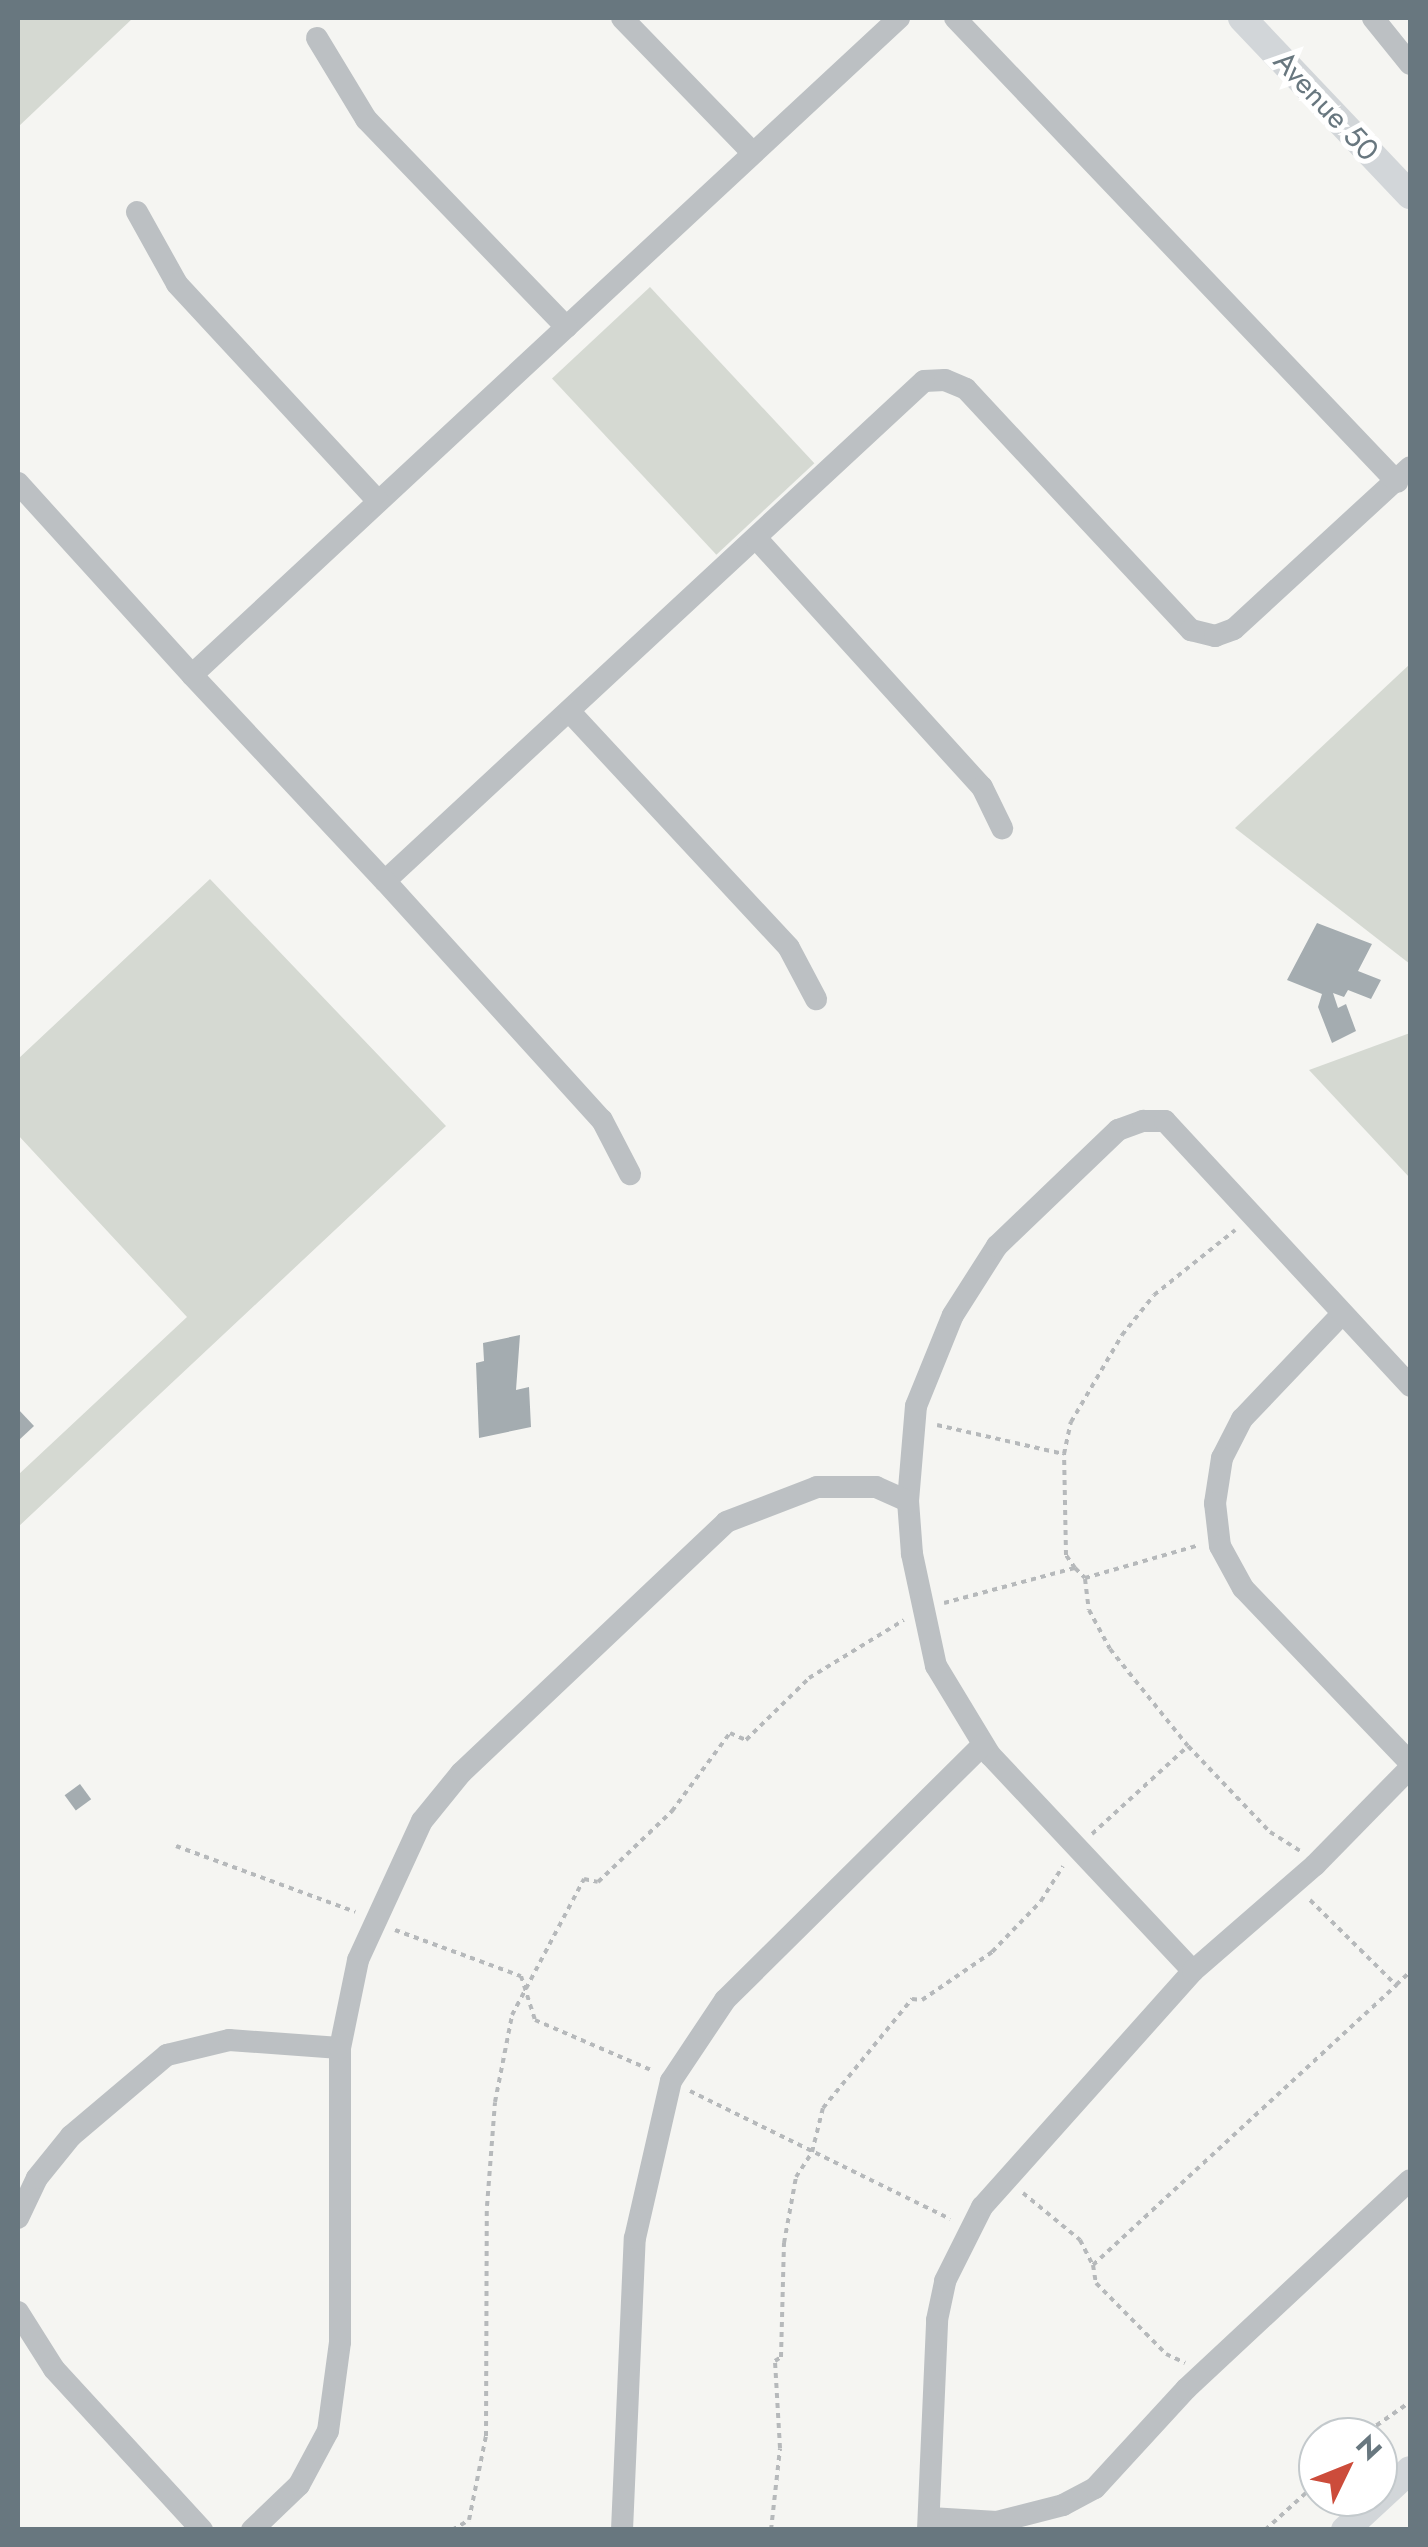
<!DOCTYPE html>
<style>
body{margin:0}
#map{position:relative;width:1428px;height:2547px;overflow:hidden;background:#f5f5f2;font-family:Jost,sans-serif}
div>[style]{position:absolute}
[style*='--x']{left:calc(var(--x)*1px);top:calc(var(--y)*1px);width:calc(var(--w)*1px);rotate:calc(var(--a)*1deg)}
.green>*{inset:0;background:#d5d9d2;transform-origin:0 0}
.building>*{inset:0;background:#a4acb0;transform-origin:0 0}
.path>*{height:4px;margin-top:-2px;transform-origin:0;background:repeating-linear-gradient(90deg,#b6b9bb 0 5px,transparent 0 10px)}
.minor>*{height:22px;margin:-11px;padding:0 11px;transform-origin:11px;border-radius:11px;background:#bcc0c3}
.major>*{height:28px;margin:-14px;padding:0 14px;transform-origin:14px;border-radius:14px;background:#d2d6d9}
span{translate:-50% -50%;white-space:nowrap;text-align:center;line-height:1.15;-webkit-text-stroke:10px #fff;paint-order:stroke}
.street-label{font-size:30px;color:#68777f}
.frame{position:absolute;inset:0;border:20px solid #68777f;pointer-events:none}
.north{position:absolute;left:1298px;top:2417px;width:100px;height:100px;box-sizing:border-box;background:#fff;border:2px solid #c3c9cc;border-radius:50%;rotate:47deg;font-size:28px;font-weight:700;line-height:40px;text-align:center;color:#68777f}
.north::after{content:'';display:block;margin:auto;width:35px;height:45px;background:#cc4c3b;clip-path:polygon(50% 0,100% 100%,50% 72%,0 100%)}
</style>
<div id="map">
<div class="green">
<div style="clip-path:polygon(18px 18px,133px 18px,18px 127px)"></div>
<div style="left:650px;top:287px;width:241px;height:134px;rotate:47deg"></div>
<div style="clip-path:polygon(1410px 664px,1410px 964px,1235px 828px)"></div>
<div style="clip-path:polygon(210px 879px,446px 1126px,18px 1527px,18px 1475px,187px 1317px,18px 1135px,18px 1059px)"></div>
<div style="clip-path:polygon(1410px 1033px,1410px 1178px,1309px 1070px)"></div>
</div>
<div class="building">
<div style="clip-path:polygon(1317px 923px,1372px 944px,1358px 971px,1381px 980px,1371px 999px,1348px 990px,1344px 997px,1333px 993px,1338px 1008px,1346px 1004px,1356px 1031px,1332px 1043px,1318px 1007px,1322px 994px,1287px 980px)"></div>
<div style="clip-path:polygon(520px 1335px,516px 1390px,529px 1387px,531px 1427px,479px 1438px,476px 1363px,484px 1361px,483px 1343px)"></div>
<div style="clip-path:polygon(18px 1409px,34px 1426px,18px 1441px)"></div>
<div style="left:80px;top:1784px;width:19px;height:19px;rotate:54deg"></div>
</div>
<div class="path">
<div style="--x:937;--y:1425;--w:130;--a:12.9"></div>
<div style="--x:1075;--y:1568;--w:16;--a:-125"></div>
<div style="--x:1066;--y:1555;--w:101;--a:-91.1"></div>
<div style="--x:1064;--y:1454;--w:33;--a:-78"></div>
<div style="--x:1071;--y:1422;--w:101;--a:-59.6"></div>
<div style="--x:1122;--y:1335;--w:51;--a:-51.3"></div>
<div style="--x:1154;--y:1295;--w:104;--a:-38.7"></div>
<div style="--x:1085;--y:1579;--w:31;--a:83"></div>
<div style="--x:1089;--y:1610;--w:44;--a:61.7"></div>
<div style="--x:1110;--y:1649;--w:124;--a:51.2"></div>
<div style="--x:944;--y:1603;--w:136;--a:-15"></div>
<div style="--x:1075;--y:1568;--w:14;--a:45"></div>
<div style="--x:1085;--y:1578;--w:116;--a:-16.1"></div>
<div style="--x:1092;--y:1834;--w:130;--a:-42.5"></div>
<div style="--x:1188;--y:1746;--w:119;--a:46.4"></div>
<div style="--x:1270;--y:1832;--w:36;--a:32"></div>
<div style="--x:176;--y:1846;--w:191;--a:20.2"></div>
<div style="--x:1310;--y:1900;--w:121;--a:44.7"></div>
<div style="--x:1396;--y:1985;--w:19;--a:-43"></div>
<div style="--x:395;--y:1930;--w:134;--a:20.1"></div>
<div style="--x:521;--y:1976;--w:46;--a:72.3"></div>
<div style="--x:535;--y:2020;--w:126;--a:23.3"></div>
<div style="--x:690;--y:2091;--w:290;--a:26.2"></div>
<div style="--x:1023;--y:2193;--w:74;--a:39.5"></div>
<div style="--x:1080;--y:2240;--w:28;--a:63"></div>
<div style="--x:1093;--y:2265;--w:413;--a:-42.7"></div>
<div style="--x:1093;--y:2265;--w:18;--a:81"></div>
<div style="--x:1096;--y:2283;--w:100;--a:45.4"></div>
<div style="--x:1166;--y:2354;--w:21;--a:25"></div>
<div style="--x:1360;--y:2437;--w:61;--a:-35"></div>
<div style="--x:452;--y:2530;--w:20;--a:-30"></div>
<div style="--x:469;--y:2520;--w:86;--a:-78.6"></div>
<div style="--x:486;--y:2436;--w:230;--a:-89.8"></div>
<div style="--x:487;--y:2206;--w:104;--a:-85.6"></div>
<div style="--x:495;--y:2102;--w:89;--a:-78.9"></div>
<div style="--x:512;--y:2015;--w:154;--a:-62.1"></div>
<div style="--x:584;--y:1879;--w:14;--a:12"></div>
<div style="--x:598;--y:1882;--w:103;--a:-43.8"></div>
<div style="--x:672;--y:1811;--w:97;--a:-53.4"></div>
<div style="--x:730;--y:1733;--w:17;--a:24"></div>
<div style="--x:746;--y:1740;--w:88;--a:-44.5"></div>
<div style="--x:809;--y:1678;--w:111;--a:-31.4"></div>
<div style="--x:771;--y:2530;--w:82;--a:-83.7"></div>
<div style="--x:780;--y:2448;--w:87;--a:-93.3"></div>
<div style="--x:775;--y:2361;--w:7;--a:-34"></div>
<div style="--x:781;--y:2357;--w:114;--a:-88.5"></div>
<div style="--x:784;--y:2243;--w:67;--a:-79.7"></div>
<div style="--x:796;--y:2177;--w:30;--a:-57"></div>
<div style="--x:812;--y:2152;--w:45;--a:-76"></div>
<div style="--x:823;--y:2108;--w:141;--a:-50.8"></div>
<div style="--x:912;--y:1999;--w:10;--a:6"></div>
<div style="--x:922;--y:2000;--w:85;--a:-34.4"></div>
<div style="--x:992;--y:1952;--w:71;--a:-46.1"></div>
<div style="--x:1041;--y:1901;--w:41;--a:-57.8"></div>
<div style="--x:1265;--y:2530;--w:72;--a:-42.2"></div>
</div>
<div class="minor">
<div style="--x:622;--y:18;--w:188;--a:45.9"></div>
<div style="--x:899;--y:18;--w:965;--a:137.1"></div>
<div style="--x:192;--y:675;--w:282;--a:46.9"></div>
<div style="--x:385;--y:881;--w:735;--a:-42.85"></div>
<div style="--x:924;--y:381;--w:21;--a:-3"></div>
<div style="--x:945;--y:380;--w:23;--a:23"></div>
<div style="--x:966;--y:389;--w:330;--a:47"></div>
<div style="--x:1191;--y:630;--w:25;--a:14"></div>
<div style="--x:1215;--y:636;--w:20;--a:-20"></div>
<div style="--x:1234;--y:629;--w:239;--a:-42.6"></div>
<div style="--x:955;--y:18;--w:641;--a:46.39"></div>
<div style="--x:1373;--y:18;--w:59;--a:51.2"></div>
<div style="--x:317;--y:38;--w:95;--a:58.8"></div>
<div style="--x:366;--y:119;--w:289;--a:46.1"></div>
<div style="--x:137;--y:212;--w:82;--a:60.9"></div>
<div style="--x:177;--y:284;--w:296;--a:47.2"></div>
<div style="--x:18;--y:483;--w:259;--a:47.8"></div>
<div style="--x:756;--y:538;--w:336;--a:47.8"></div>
<div style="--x:982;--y:787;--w:46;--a:64"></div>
<div style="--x:569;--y:711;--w:323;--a:47.1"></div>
<div style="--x:789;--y:948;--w:58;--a:62.1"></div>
<div style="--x:385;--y:881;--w:323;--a:47.8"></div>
<div style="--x:602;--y:1120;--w:61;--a:62.6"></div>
<div style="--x:1342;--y:1314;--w:145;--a:133.6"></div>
<div style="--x:1242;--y:1419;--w:44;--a:117.1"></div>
<div style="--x:1222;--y:1458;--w:46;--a:98.8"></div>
<div style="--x:1215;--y:1503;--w:43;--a:83.4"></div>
<div style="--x:1220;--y:1546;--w:48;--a:61.3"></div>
<div style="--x:1243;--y:1588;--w:242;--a:46.3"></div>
<div style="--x:1193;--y:1971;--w:296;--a:-133.2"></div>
<div style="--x:990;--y:1755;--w:104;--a:-121.2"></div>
<div style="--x:936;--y:1666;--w:115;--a:-102.1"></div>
<div style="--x:912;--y:1554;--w:53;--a:-94.3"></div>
<div style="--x:908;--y:1501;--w:95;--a:-85.2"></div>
<div style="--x:916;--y:1406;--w:98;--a:-67.9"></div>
<div style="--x:953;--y:1315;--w:82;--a:-57.5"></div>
<div style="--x:997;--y:1246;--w:168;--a:-43.8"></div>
<div style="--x:1118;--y:1130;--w:27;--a:-20"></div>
<div style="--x:1143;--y:1121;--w:22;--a:0"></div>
<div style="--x:1165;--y:1121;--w:361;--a:47.2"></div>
<div style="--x:18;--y:2218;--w:44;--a:-64.6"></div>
<div style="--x:37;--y:2178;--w:54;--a:-51"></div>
<div style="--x:71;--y:2136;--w:126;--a:-40.2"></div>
<div style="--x:167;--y:2055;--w:64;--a:-13.6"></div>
<div style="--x:229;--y:2040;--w:111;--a:4.1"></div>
<div style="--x:18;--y:2312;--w:67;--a:57.7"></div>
<div style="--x:54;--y:2369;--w:219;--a:47.4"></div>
<div style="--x:930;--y:2518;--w:67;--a:3.4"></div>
<div style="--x:997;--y:2522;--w:68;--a:-14.4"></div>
<div style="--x:1063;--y:2505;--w:36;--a:-28"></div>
<div style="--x:1095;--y:2488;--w:134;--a:-47.4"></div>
<div style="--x:1186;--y:2389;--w:306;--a:-43"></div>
<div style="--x:252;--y:2530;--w:65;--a:-43.8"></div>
<div style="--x:299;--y:2485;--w:61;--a:-61.8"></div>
<div style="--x:328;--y:2431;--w:90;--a:-82.3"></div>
<div style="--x:340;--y:2342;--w:294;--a:-90"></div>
<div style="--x:340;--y:2048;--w:90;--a:-78.4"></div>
<div style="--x:358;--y:1960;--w:153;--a:-65.3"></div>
<div style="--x:422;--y:1821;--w:62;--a:-50.9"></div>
<div style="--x:461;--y:1773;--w:365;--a:-43.4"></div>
<div style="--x:726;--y:1522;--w:97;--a:-21"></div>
<div style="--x:817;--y:1487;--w:59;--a:0"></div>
<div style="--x:876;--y:1487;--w:35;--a:24"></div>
<div style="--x:622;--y:2530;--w:292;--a:-87.5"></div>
<div style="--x:635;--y:2238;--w:161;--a:-77.1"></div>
<div style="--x:671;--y:2081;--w:97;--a:-56.3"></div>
<div style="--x:725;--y:2000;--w:363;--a:-44.7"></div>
<div style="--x:928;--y:2530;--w:210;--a:-87.5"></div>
<div style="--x:937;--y:2320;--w:40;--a:-78"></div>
<div style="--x:945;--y:2281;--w:83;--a:-63.4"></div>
<div style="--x:982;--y:2207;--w:317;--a:-48.2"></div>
<div style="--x:1193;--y:1971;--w:162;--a:-41"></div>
<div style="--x:1315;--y:1865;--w:136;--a:-45.6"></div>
</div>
<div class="major">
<div style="--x:1242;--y:18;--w:244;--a:46.5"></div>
<div style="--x:1345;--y:2530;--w:88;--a:-42.7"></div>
</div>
<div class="street-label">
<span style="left:1326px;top:106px;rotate:47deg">Avenue 50</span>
</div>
<div class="frame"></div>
<div class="north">N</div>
</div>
